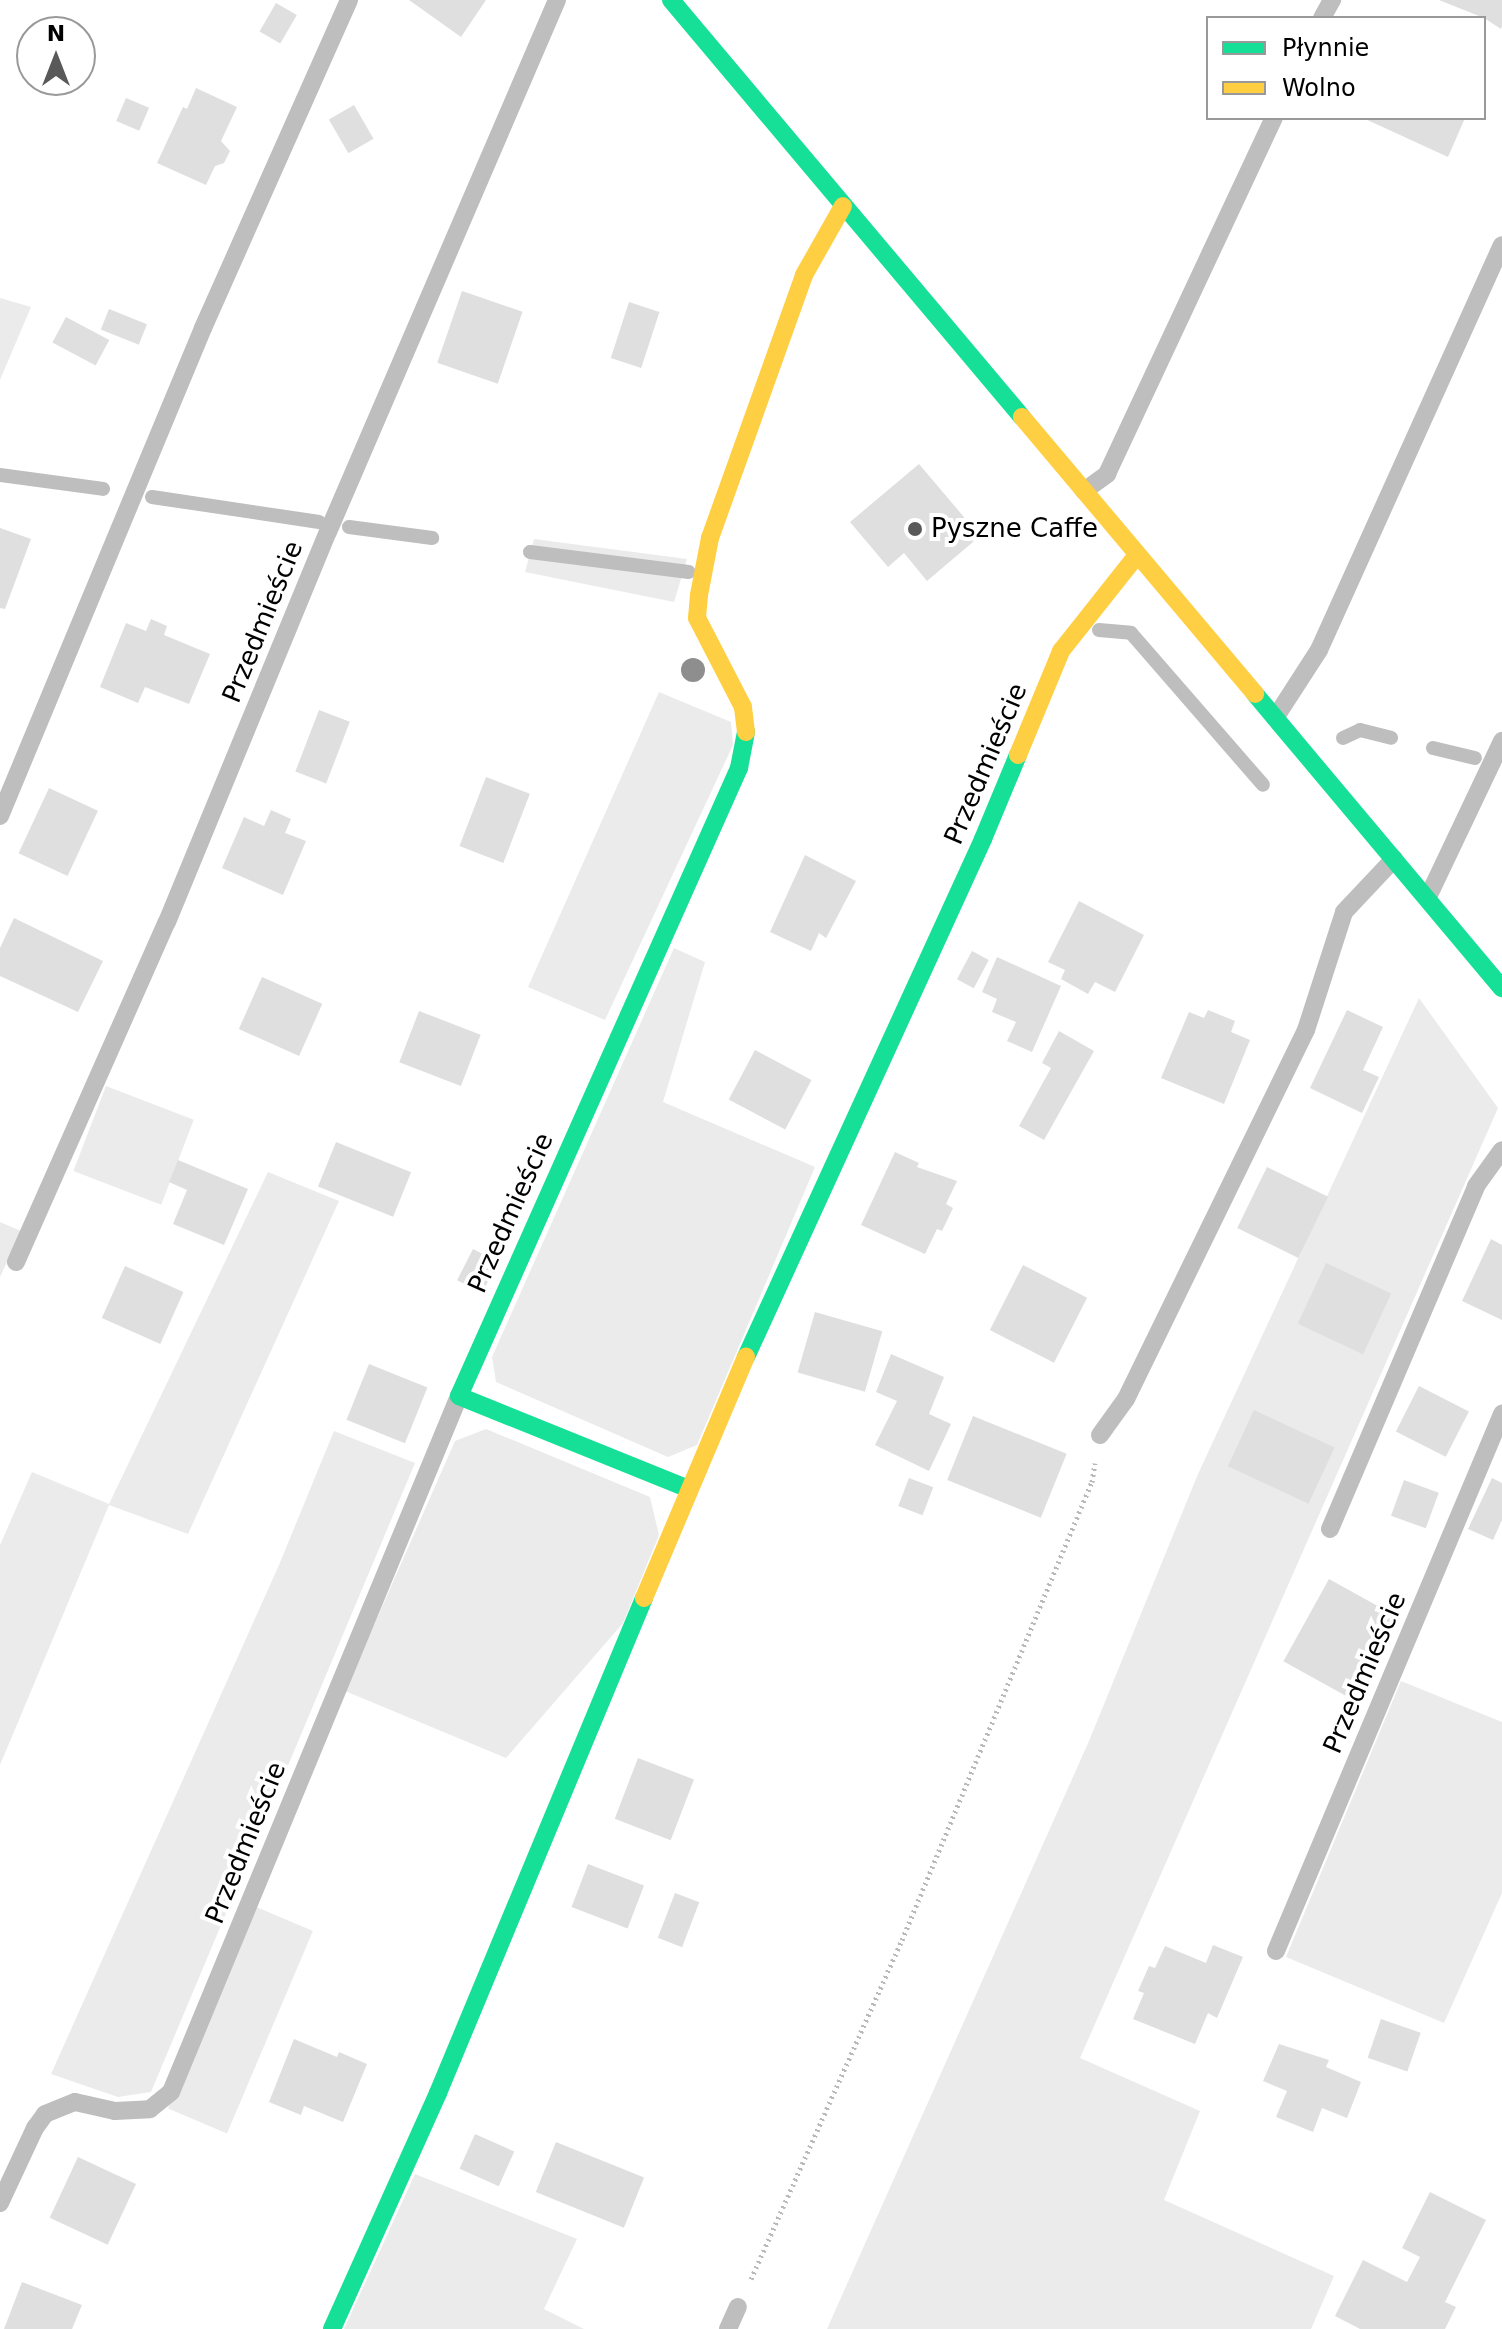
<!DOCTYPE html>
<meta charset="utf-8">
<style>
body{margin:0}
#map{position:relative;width:1502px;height:2329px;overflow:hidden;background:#fff;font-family:"DejaVu Sans",sans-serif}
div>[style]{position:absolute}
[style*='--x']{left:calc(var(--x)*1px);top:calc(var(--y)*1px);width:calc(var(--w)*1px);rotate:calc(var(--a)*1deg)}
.green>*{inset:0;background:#ebebeb;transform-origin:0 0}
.stream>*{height:14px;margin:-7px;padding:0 7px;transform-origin:7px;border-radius:7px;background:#bebebe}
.building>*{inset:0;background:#dfdfdf;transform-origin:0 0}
.path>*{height:5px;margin-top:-2.5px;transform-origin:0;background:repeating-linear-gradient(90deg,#b9b9b9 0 2px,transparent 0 6px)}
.lane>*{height:18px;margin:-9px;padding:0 9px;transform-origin:9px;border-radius:9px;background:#bebebe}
.fast>*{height:18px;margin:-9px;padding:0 9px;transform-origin:9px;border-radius:9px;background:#16e098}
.slow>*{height:18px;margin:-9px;padding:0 9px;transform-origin:9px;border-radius:9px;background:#ffcf43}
.trees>*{width:24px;height:24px;margin:-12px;border-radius:50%;background:#8e8e8e}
.dots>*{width:22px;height:22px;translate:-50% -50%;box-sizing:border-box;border:4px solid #fff;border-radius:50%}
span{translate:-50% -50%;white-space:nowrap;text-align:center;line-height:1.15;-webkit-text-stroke:8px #fff;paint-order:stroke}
.poi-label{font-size:26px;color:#000}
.left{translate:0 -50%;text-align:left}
.street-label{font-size:26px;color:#000}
.legend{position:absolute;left:1206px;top:16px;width:280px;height:104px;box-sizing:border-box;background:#fff;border:2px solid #999;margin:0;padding:10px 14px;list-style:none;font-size:24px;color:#000}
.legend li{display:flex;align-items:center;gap:16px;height:40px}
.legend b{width:40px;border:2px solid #999}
.north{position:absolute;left:16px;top:16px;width:80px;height:80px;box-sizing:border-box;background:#fff;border:2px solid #999;border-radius:50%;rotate:0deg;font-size:22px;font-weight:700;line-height:32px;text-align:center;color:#000}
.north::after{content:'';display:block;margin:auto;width:28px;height:36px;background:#595959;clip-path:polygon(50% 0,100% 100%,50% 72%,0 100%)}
</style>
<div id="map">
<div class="green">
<div style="clip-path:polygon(0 298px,31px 307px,0 380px)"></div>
<div style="clip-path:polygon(534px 539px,687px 559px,674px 602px,525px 572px)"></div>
<div style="clip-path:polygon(659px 692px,731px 722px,733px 745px,605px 1020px,528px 987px)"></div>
<div style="clip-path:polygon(674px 948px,705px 962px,663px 1102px,815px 1167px,697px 1445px,668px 1457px,496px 1382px,492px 1357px)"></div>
<div style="clip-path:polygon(1419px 998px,1498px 1108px,1080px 2058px,1200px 2111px,1164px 2200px,1334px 2276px,1311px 2329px,827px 2329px,1089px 1741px,1198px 1474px)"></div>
<div style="left:106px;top:1086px;width:94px;height:91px;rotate:21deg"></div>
<div style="clip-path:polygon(268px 1172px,339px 1201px,188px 1534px,109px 1505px,0 1765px,0 1545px,32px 1472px,109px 1504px)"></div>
<div style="clip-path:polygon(0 1222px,21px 1231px,0 1277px)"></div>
<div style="clip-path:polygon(486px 1429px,650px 1497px,659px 1535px,623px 1623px,506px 1758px,345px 1691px,455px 1441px)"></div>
<div style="clip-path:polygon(334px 1431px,415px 1463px,151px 2092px,118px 2097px,51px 2074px,279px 1565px)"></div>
<div style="clip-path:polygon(1401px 1681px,1502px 1722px,1502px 1893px,1444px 2023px,1286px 1957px)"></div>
<div style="left:254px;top:1906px;width:64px;height:220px;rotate:23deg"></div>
<div style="clip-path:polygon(415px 2174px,577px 2239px,544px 2309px,584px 2329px,344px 2329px)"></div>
</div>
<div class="stream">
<div style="--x:0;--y:475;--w:104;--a:7.7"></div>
<div style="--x:152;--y:497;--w:169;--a:8.5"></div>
<div style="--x:349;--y:527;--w:84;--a:7.5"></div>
<div style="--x:530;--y:552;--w:160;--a:7.2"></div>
<div style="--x:1099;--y:630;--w:32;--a:5"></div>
<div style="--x:1131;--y:633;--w:201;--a:49"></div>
<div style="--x:1343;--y:738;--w:19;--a:-25"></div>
<div style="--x:1360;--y:730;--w:32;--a:14"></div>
<div style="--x:1433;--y:748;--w:43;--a:13.4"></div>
</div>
<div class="building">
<div style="clip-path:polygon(409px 0,486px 0,461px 37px)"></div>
<div style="clip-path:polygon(1439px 0,1502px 0,1502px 26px,1501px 29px,1484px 18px)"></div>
<div style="left:276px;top:3px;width:24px;height:33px;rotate:30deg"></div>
<div style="clip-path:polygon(196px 88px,237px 107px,221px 141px,230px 151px,224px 163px,215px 166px,206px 185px,157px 163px,183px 107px,187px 109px)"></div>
<div style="left:126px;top:98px;width:25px;height:25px;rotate:23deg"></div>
<div style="left:354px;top:105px;width:39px;height:29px;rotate:60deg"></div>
<div style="clip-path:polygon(1363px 118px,1465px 118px,1448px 157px)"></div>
<div style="left:462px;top:291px;width:64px;height:76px;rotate:19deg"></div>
<div style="left:629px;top:302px;width:32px;height:59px;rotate:18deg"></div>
<div style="left:109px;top:309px;width:41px;height:22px;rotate:22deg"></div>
<div style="left:66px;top:317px;width:49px;height:29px;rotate:28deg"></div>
<div style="clip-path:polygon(919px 464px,980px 536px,927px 581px,904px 553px,888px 567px,850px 522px)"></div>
<div style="clip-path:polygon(0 528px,31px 539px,5px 609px,0 608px)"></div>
<div style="clip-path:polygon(151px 619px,167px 626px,164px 635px,210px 654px,189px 704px,145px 687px,138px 703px,100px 687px,126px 623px,146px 631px)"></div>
<div style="left:319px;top:710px;width:33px;height:66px;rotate:21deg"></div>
<div style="left:486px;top:777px;width:47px;height:74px;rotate:21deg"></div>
<div style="left:49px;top:788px;width:54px;height:72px;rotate:25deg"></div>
<div style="clip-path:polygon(271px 810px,291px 819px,285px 833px,306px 841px,283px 895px,222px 868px,244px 817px,264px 826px)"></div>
<div style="clip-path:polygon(805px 855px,856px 881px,826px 938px,819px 933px,811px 951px,770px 932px)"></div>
<div style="clip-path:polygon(1079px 901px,1144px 935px,1115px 992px,1095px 982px,1088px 994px,1061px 979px,1065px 970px,1048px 962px)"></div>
<div style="clip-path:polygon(14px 918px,103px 961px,78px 1012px,0 976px,0 948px)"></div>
<div style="left:972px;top:951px;width:19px;height:32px;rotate:28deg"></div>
<div style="clip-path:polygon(997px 957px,1061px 986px,1032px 1052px,1007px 1041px,1016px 1022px,992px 1012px,997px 999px,982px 992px)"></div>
<div style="left:262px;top:977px;width:66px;height:57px;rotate:24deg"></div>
<div style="clip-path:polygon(1208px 1010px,1235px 1021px,1231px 1032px,1250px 1040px,1224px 1104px,1161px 1078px,1189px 1012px,1204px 1018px)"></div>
<div style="clip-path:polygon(1347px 1010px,1383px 1027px,1363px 1070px,1379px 1077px,1362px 1113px,1310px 1088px)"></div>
<div style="left:419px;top:1011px;width:66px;height:55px;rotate:21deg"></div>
<div style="clip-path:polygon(1059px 1031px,1094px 1051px,1044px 1140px,1019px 1126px,1051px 1068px,1042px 1063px)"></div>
<div style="left:755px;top:1050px;width:64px;height:56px;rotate:28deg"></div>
<div style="left:336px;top:1142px;width:81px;height:48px;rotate:22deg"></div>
<div style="clip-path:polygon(895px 1152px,919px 1163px,917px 1167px,957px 1181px,946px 1204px,953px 1208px,942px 1231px,937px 1229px,925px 1254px,861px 1225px)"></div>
<div style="clip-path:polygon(178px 1160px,248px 1189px,224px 1245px,173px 1224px,187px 1190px,169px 1182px)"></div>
<div style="left:1267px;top:1167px;width:68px;height:68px;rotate:26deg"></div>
<div style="clip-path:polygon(1491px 1239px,1502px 1245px,1502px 1320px,1462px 1301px)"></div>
<div style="left:473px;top:1249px;width:28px;height:35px;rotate:27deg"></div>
<div style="left:1326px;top:1263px;width:72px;height:67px;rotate:25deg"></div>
<div style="left:1023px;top:1265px;width:72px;height:73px;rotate:27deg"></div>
<div style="left:125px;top:1266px;width:64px;height:57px;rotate:24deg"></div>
<div style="left:815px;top:1312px;width:70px;height:63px;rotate:16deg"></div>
<div style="clip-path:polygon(891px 1354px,944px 1377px,929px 1414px,951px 1424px,929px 1471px,875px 1445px,897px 1401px,876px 1392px)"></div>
<div style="left:369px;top:1364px;width:63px;height:60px;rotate:22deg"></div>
<div style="left:1419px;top:1386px;width:56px;height:51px;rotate:27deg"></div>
<div style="left:1254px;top:1410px;width:89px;height:62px;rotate:25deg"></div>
<div style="left:973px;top:1416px;width:101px;height:69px;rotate:22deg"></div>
<div style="left:909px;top:1478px;width:26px;height:30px;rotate:21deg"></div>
<div style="clip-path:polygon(1492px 1478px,1502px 1483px,1502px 1520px,1493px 1540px,1468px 1529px)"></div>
<div style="left:1404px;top:1480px;width:37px;height:38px;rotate:20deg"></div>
<div style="left:1329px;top:1579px;width:80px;height:94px;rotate:29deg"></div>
<div style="left:638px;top:1758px;width:60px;height:65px;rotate:21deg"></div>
<div style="left:588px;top:1864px;width:60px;height:46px;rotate:21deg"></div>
<div style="left:675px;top:1893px;width:26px;height:48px;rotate:21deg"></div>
<div style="clip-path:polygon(1213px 1945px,1243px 1957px,1217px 2018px,1208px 2013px,1195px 2044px,1133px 2019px,1144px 1993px,1138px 1991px,1149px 1966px,1155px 1968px,1165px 1946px,1206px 1963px)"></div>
<div style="left:1381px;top:2019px;width:42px;height:41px;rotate:19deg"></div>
<div style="clip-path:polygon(294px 2039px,337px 2057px,339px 2052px,367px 2064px,343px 2122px,304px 2106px,301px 2115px,269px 2102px)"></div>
<div style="clip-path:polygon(1279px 2044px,1329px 2060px,1326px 2067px,1361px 2082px,1347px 2118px,1322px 2108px,1313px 2132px,1276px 2117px,1287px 2091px,1263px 2081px)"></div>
<div style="left:475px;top:2134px;width:43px;height:38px;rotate:24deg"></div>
<div style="left:556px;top:2142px;width:95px;height:54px;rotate:22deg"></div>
<div style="left:78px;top:2157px;width:64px;height:67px;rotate:25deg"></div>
<div style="clip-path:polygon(1430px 2192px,1486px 2220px,1445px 2302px,1456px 2307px,1445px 2329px,1360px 2329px,1335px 2316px,1363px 2260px,1407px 2282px,1420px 2257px,1402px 2248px)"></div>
<div style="clip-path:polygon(22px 2282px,82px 2305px,72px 2329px,4px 2329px)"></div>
</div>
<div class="path">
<div style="--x:751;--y:2279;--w:371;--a:-66"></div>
<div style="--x:902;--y:1940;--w:496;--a:-67.5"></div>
<div style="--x:1092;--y:1482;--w:19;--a:-81"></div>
</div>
<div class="lane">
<div style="--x:1322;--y:18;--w:21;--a:-61"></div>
<div style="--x:1084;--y:491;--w:29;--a:-36"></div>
<div style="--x:1107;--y:474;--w:393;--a:-64.9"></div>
<div style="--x:1275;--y:718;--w:81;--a:-57.1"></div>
<div style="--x:1319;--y:650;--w:444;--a:-65.7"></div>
<div style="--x:0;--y:816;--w:529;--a:-67.41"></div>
<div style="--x:203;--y:328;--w:359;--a:-66"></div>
<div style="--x:1428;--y:897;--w:173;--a:-64.6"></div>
<div style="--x:16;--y:1262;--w:372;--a:-66.1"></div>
<div style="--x:167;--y:922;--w:422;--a:-67.6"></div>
<div style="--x:328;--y:532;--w:579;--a:-66.71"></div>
<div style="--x:1100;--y:1435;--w:44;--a:-54.2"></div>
<div style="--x:1126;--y:1399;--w:411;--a:-64"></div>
<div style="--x:1306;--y:1030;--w:124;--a:-72.1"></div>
<div style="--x:1344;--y:912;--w:73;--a:-46.7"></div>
<div style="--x:1330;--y:1529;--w:373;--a:-66.9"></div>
<div style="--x:1476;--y:1186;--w:44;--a:-54.2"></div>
<div style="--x:1276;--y:1951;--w:583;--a:-67.18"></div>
<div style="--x:0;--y:2203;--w:83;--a:-65"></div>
<div style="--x:35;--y:2128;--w:17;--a:-54"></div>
<div style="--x:45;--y:2114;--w:32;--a:-22"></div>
<div style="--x:75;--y:2102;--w:41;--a:12.7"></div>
<div style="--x:115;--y:2111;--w:35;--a:-3"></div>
<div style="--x:150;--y:2109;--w:27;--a:-39"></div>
<div style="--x:171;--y:2092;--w:753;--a:-67.52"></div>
<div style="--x:728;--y:2329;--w:24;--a:-66"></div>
</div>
<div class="fast">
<div style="--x:671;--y:0;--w:545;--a:49.91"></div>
<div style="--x:1255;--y:694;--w:384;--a:50"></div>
<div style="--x:746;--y:1357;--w:570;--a:-65.41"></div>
<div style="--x:983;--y:839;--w:91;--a:-67.4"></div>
<div style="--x:689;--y:1489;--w:248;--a:-158"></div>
<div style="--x:459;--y:1396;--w:688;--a:-65.97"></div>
<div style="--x:739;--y:768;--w:37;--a:-79"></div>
<div style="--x:332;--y:2329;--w:259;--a:-65.8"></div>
<div style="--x:438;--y:2093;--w:536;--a:-67.4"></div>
</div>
<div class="slow">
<div style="--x:1022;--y:417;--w:362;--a:49.9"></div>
<div style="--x:746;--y:732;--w:25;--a:-97"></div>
<div style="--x:743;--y:707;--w:100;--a:-117.3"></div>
<div style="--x:697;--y:618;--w:23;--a:-85"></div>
<div style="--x:699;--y:595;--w:58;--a:-79.1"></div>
<div style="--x:710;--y:538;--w:279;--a:-70.3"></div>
<div style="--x:804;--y:275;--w:79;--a:-60.5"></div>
<div style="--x:1018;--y:755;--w:113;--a:-67.5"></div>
<div style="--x:1061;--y:651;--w:122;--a:-51.6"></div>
<div style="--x:644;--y:1598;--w:262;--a:-67.1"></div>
</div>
<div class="trees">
<div style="left:693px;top:670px"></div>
</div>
<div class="dots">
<div style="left:915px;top:529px;background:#595959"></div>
</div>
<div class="poi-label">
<span class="left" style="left:931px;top:529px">Pyszne Caffe</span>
</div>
<div class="street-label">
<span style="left:263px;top:622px;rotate:-68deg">Przedmieście</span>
<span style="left:986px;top:764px;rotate:-67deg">Przedmieście</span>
<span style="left:511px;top:1213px;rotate:-66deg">Przedmieście</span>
<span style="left:1365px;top:1673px;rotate:-67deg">Przedmieście</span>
<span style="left:246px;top:1843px;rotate:-68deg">Przedmieście</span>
</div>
<ul class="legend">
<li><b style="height:10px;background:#16e098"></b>Płynnie</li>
<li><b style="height:10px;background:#ffcf43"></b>Wolno</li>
</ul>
<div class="north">N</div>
</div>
